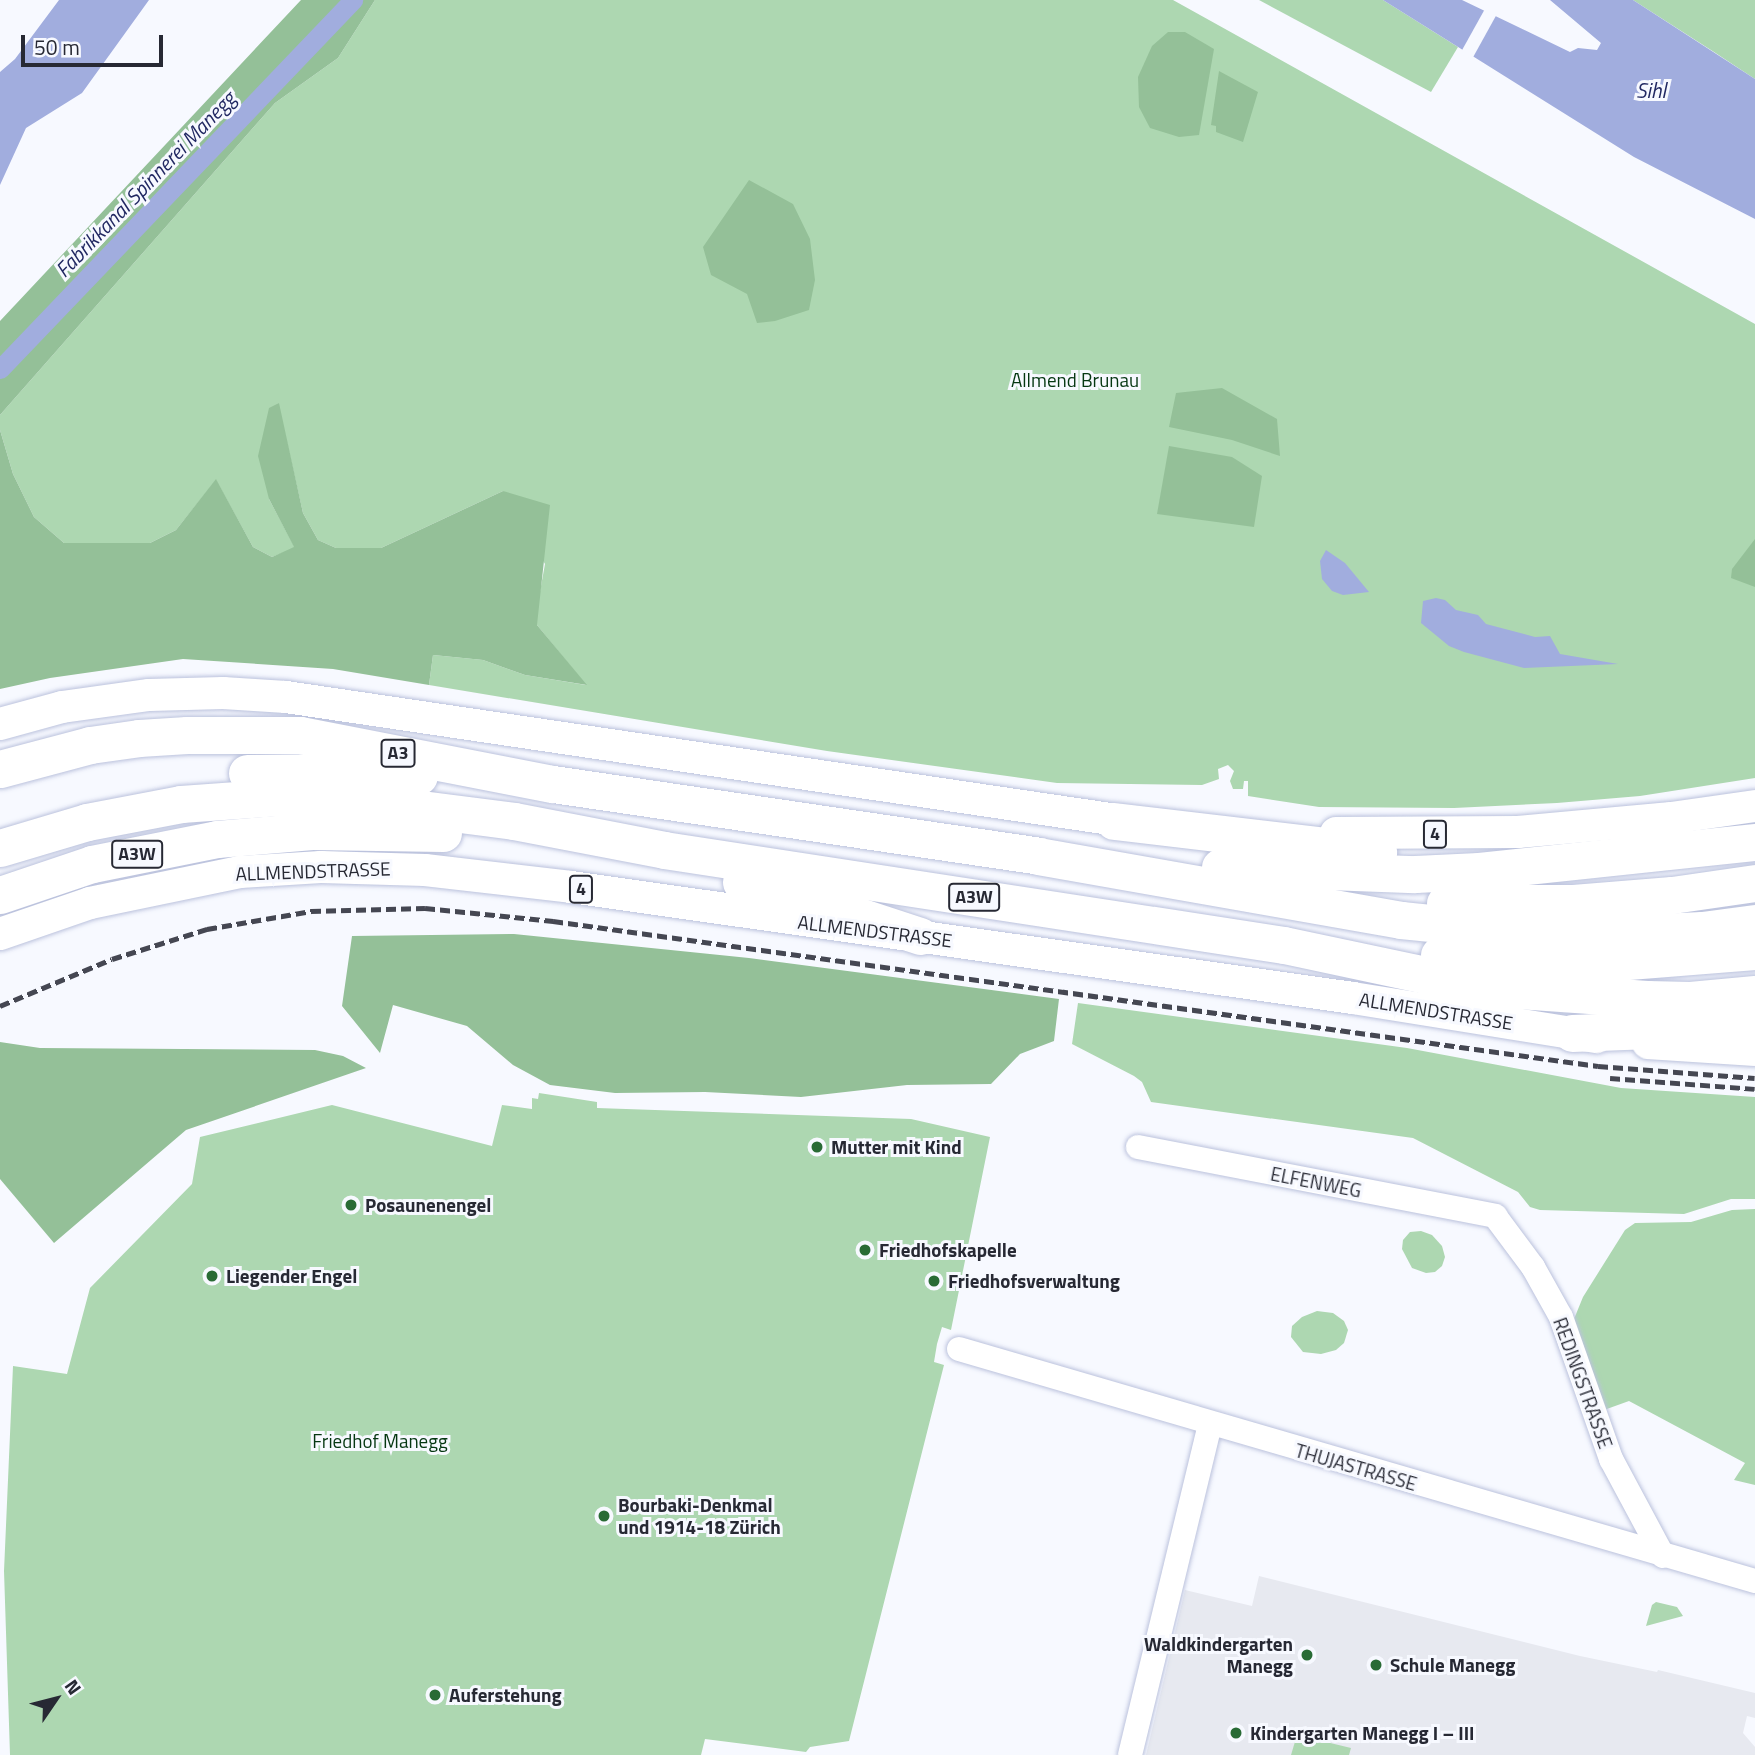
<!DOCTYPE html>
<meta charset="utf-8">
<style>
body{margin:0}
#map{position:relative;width:1755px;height:1755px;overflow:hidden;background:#f7f9ff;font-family:"Titillium Web",sans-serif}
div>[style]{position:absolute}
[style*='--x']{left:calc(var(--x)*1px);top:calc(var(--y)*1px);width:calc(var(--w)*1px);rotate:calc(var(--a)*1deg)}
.built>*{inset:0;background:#e7e9f0}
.green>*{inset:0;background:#add7b1}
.forest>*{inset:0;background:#94c098}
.water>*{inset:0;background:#a1adde}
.pier>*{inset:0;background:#f7f9ff;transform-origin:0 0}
.canal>*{height:19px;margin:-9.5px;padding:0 9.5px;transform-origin:9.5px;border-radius:9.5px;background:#a1adde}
.roads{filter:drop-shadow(0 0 2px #bbc2dd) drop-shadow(0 0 2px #bbc2dd)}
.minor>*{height:24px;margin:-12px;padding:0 12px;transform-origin:12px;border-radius:12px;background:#fff}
.major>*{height:32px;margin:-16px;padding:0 16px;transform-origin:16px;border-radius:16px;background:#fff}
.highway>*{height:37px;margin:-18.5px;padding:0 18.5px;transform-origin:18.5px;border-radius:18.5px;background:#fff}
.rail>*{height:5px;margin-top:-2.5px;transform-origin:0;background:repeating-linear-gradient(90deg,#454752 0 10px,transparent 0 15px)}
.dots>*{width:19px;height:19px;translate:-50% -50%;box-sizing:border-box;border:4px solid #f7f9ff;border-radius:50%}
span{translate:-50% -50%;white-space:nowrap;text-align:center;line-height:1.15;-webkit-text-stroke:6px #f7f9ff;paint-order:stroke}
.shield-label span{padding:2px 5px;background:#f7f9ff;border:2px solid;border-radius:5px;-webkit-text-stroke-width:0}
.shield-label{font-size:18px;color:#272934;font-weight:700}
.park-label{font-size:19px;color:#053711}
.street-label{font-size:19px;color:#272934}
.poi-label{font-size:19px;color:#272934;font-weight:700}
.left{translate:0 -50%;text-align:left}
.right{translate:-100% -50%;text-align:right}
.water-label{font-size:21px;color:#212862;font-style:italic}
.north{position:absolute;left:21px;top:1664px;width:70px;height:70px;-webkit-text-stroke:5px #f7f9ff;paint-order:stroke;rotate:55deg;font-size:19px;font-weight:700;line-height:28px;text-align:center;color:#272934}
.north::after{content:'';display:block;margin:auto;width:24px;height:32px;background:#272934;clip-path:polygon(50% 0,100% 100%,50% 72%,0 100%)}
.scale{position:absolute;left:21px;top:35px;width:142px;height:32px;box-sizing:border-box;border:4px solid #272934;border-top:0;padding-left:9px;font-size:21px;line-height:24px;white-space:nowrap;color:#272934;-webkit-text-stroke:5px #f7f9ff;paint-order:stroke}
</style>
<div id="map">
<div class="built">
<div style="clip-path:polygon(1259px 1576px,1580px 1656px,1657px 1672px,1658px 1670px,1755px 1693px,1755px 1718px,1747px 1716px,1743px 1733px,1755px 1747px,1755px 1755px,1146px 1755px,1185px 1590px,1252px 1606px)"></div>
</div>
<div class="green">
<div style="clip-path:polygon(375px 0,1173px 0,1755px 324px,1755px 778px,1640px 796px,1557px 803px,1454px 808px,1319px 807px,1248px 796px,1248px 781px,1244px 781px,1243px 789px,1233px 789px,1230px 781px,1234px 771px,1228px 765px,1218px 769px,1219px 779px,1202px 785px,1057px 783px,827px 751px,429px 685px,433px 655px,483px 660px,525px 675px,586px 685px,537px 625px,537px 608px,545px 564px,503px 491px,381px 548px,336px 548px,318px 540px,303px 513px,278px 403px,269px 499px,295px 548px,272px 557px,253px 547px,216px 480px,176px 530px,150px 543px,64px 543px,34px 517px,13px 474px,0 430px,0 415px,275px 103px,338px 58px)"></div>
<div style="clip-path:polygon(1259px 0,1383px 0,1458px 47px,1431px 92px)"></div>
<div style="clip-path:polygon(1633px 0,1755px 0,1755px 79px,1714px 52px)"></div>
<div style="clip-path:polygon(1078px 1003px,1407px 1048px,1621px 1088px,1755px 1097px,1755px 1199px,1731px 1199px,1684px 1214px,1540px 1210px,1530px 1207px,1518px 1192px,1413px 1138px,1151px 1102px,1142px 1082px,1134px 1076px,1072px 1044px)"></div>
<div style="clip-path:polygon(539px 1093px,597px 1102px,597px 1108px,911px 1119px,990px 1137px,951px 1330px,942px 1327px,937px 1344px,934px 1362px,944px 1365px,849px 1741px,810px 1747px,806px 1752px,705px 1739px,701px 1755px,10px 1755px,4px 1571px,13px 1366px,67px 1374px,90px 1288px,192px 1184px,200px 1137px,332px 1105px,492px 1146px,502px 1105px,532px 1109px,532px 1098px,538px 1099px)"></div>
<div style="clip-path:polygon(1755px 1209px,1755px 1485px,1734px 1480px,1745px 1463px,1629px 1401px,1604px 1410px,1574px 1319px,1583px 1297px,1625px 1230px,1635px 1223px,1691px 1222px,1732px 1210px)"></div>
<div style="clip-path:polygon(1421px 1231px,1432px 1235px,1442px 1246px,1445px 1257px,1442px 1266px,1435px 1272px,1426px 1273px,1412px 1268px,1402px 1249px,1403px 1240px,1410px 1232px)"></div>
<div style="clip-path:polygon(1317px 1311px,1333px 1313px,1344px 1321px,1348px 1330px,1344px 1343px,1336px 1350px,1321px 1354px,1303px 1352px,1291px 1337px,1292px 1326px,1302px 1317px)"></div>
<div style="clip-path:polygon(1656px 1602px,1677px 1607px,1683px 1616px,1646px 1626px,1652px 1605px)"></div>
<div style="clip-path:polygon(1297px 1735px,1351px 1748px,1349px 1755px,1291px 1755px)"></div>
</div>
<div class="forest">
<div style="clip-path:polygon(301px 0,375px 0,338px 58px,275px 103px,0 415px,0 321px)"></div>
<div style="clip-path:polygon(1168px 32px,1185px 32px,1214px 49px,1199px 135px,1179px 137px,1150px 128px,1139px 107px,1138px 77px,1152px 46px)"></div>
<div style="clip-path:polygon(1219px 71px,1258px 92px,1243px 142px,1216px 132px,1216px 126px,1211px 125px)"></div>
<div style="clip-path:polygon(749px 180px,793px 204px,810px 239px,815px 280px,809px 310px,775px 321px,757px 323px,747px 294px,711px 275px,703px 247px)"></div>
<div style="clip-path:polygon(1222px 388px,1277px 419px,1280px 456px,1232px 440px,1169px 427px,1176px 393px)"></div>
<div style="clip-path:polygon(279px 403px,303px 513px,318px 540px,336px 548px,381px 548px,503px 491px,550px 505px,537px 625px,587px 685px,525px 675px,483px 660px,433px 655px,429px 685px,333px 669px,183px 659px,50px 678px,0 689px,0 430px,13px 474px,34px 517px,64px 543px,150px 543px,176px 530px,216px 479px,253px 547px,272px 557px,294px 547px,269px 499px,258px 456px,269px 408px)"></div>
<div style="clip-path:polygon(1169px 446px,1232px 457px,1262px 476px,1254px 527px,1157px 514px)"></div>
<div style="clip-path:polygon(1755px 539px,1755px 587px,1731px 578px,1732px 569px)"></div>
<div style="clip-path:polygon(514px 934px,749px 958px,1059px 999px,1054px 1041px,1020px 1054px,991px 1084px,907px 1085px,801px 1097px,705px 1092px,615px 1093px,550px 1085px,513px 1065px,467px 1026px,393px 1005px,380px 1053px,342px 1006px,352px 936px)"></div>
<div style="clip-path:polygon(0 1042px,40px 1048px,315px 1050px,343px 1056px,366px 1068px,186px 1130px,54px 1243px,0 1179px)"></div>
</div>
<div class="water">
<div style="clip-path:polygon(59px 0,149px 0,82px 93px,26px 128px,0 185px,0 72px,15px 59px)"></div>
<div style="clip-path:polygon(1383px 0,1462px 0,1570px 52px,1578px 48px,1597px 50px,1601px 43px,1550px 0,1633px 0,1755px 79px,1755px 219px,1634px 157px)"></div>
<div style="clip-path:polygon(1326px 550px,1345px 563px,1369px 592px,1343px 595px,1332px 591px,1322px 579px,1320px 561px)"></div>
<div style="clip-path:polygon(1436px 598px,1445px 600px,1456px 610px,1478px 615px,1486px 624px,1535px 637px,1550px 636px,1560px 654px,1618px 664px,1524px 668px,1464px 652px,1449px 646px,1421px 623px,1423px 601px)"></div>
</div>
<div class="pier">
<div style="left:1486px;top:7px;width:13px;height:53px;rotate:29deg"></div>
</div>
<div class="canal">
<div style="--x:0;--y:369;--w:511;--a:-46.27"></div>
</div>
<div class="roads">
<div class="minor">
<div style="--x:1138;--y:1147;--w:364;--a:10.9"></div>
<div style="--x:1495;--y:1216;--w:64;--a:53.3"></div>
<div style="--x:1533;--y:1267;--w:57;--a:60.8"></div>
<div style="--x:1561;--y:1317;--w:151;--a:70.6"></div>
<div style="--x:1611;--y:1459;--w:110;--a:61.8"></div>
<div style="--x:959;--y:1349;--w:829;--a:16.25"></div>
<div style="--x:1130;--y:1755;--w:340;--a:-76.4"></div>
</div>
<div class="major">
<div style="--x:0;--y:724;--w:64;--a:-15.3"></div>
<div style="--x:62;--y:707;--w:88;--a:-7.9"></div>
<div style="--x:149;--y:695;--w:74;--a:-1.5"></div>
<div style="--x:223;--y:693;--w:63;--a:3.6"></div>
<div style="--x:286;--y:697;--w:860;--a:8.42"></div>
<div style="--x:1336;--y:833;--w:182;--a:-0.3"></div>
<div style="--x:1518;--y:832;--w:154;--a:-5.2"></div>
<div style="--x:1671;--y:818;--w:85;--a:-8.1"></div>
<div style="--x:0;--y:934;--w:95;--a:-19"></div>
<div style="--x:90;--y:903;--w:153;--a:-11.7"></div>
<div style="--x:240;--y:872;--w:81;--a:-3.5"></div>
<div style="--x:321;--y:867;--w:104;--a:1.7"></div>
<div style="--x:425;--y:870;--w:147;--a:6.6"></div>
<div style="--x:571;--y:887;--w:790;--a:8.08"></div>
<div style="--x:1353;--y:998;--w:247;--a:9.1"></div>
<div style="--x:1648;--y:1043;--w:107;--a:3.7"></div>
</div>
<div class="highway">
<div style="--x:0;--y:769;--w:93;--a:-14.9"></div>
<div style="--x:90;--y:745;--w:49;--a:-8.1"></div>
<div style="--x:139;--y:738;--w:48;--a:-3.6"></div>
<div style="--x:187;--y:735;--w:113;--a:0"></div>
<div style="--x:300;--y:735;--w:258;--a:11"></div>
<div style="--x:553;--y:784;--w:490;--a:8.4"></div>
<div style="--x:1038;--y:856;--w:369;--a:10"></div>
<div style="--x:1401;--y:920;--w:100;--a:5.8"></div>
<div style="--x:1500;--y:930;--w:96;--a:3"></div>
<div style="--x:1596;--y:935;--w:106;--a:-2.7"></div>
<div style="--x:1702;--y:930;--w:53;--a:-7.5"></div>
<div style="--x:247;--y:773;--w:99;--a:-0.6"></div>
<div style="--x:346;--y:772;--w:73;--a:3.1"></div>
<div style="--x:1114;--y:821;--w:266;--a:6.7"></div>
<div style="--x:0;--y:848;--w:91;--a:-16.6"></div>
<div style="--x:87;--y:822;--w:96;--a:-10.8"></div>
<div style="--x:181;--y:804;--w:98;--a:-4.1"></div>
<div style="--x:279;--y:797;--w:64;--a:1.8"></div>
<div style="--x:343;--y:799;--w:172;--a:7.3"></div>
<div style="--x:514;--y:821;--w:153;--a:10.9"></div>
<div style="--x:664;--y:850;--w:627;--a:8.71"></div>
<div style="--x:1284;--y:945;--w:144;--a:12"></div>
<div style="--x:1425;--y:975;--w:94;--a:9.2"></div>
<div style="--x:1518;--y:990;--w:129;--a:4"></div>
<div style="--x:1647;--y:999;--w:43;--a:1.3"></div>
<div style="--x:1690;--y:1000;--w:65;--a:-5.3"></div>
<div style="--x:1220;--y:867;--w:195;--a:2.1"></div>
<div style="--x:1415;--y:874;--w:64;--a:-2.7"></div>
<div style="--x:1479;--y:871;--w:278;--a:-6"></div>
<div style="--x:741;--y:882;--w:68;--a:14.4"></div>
<div style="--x:807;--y:899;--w:119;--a:18.1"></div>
<div style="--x:0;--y:895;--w:97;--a:-18.6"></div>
<div style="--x:92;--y:864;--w:127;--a:-11.3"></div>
<div style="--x:217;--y:839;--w:95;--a:-4.8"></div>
<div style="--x:312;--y:831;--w:131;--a:0.9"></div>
<div style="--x:1445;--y:903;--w:128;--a:0"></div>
<div style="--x:1573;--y:903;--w:99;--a:-4.6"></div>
<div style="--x:1672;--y:895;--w:84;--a:-8.2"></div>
<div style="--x:1439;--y:955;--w:164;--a:2.8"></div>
<div style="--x:1603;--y:963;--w:152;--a:-4.5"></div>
<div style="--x:1572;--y:1033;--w:183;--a:-2.2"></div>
</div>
</div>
<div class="rail">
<div style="--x:0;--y:1006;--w:121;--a:-22.8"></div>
<div style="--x:112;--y:959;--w:100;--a:-17.5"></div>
<div style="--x:207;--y:929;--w:106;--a:-9.8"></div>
<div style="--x:311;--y:911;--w:114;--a:-1.5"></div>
<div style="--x:425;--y:908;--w:129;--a:5.8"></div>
<div style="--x:553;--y:921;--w:1055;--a:7.9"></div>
<div style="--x:1598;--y:1066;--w:157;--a:4.4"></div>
<div style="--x:1610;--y:1078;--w:145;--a:4.3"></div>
</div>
<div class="dots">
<div style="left:817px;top:1147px;background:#296b35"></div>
<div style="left:351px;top:1205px;background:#296b35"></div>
<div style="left:865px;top:1250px;background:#296b35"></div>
<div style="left:212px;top:1276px;background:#296b35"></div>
<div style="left:934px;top:1281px;background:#296b35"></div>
<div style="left:604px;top:1516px;background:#296b35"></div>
<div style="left:1307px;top:1655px;background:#296b35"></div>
<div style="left:1376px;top:1665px;background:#296b35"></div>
<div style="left:435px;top:1695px;background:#296b35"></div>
<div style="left:1236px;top:1733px;background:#296b35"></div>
</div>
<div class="shield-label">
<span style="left:398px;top:753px">A3</span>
<span style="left:1435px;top:834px">4</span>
<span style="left:137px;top:854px">A3W</span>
<span style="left:581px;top:889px">4</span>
<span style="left:974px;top:897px">A3W</span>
</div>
<div class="park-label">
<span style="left:1075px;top:380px">Allmend Brunau</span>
<span style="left:380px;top:1441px">Friedhof Manegg</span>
</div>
<div class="street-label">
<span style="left:313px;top:871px;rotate:-2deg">ALLMENDSTRASSE</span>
<span style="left:875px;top:931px;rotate:7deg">ALLMENDSTRASSE</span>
<span style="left:1436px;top:1011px;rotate:9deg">ALLMENDSTRASSE</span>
<span style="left:1316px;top:1182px;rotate:11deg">ELFENWEG</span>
<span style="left:1583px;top:1383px;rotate:70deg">REDINGSTRASSE</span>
<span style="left:1356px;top:1467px;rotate:16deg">THUJASTRASSE</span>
</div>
<div class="poi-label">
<span class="left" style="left:831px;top:1147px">Mutter mit Kind</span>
<span class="left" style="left:365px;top:1205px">Posaunenengel</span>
<span class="left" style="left:879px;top:1250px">Friedhofskapelle</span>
<span class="left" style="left:226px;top:1276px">Liegender Engel</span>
<span class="left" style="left:948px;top:1281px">Friedhofsverwaltung</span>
<span class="left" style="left:618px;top:1516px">Bourbaki-Denkmal<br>und 1914-18 Zürich</span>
<span class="right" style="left:1293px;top:1655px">Waldkindergarten<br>Manegg</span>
<span class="left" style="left:1390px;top:1665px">Schule Manegg</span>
<span class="left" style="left:449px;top:1695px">Auferstehung</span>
<span class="left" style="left:1250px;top:1733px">Kindergarten Manegg I – III</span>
</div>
<div class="water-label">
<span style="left:1651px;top:90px">Sihl</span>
<span style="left:145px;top:184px;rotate:-46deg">Fabrikkanal Spinnerei Manegg</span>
</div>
<div class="north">N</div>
<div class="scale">50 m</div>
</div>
